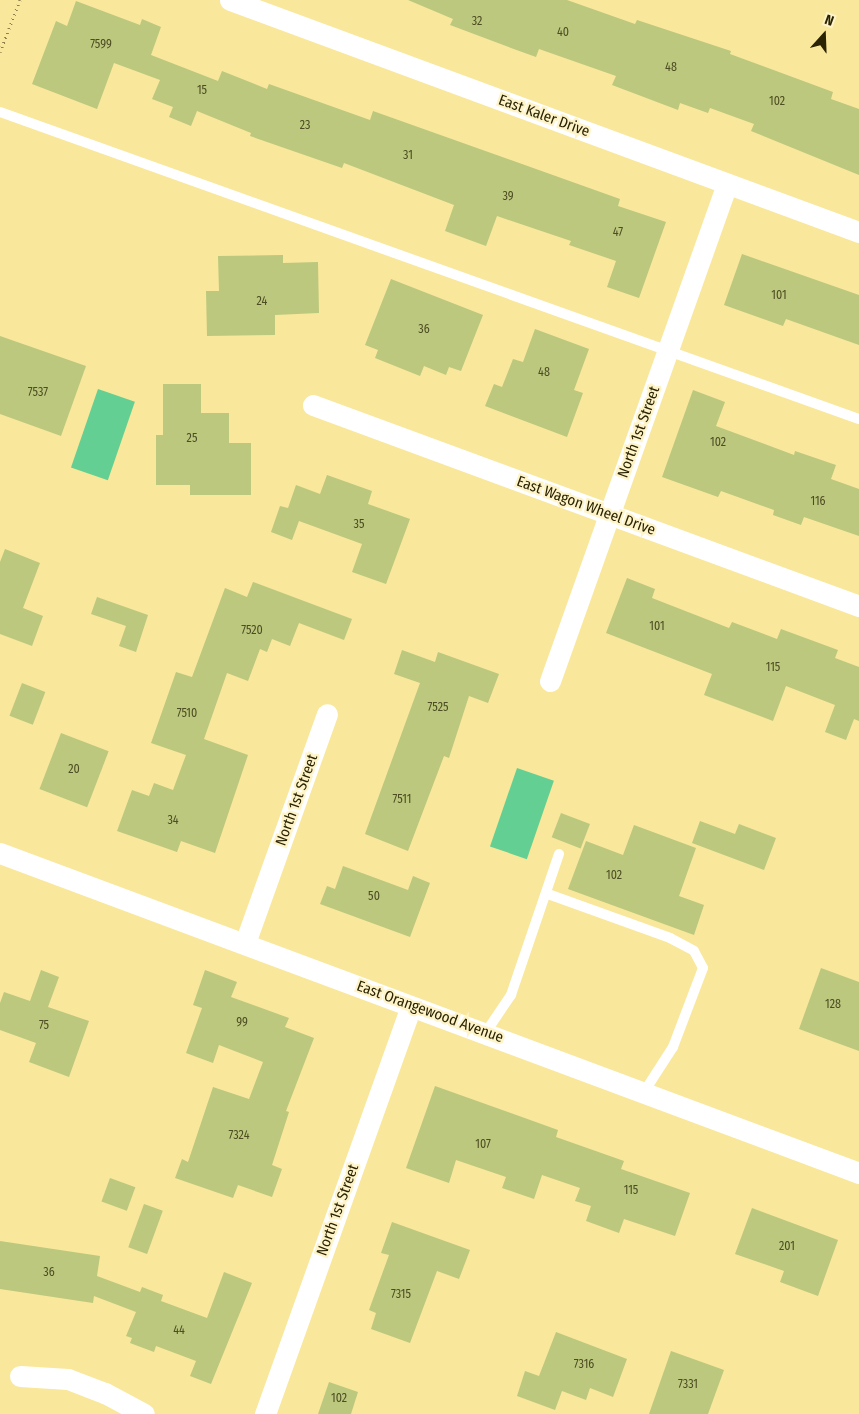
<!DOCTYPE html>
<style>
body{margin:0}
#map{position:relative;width:859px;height:1414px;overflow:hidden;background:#f9e79b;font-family:"Fira Sans Condensed",sans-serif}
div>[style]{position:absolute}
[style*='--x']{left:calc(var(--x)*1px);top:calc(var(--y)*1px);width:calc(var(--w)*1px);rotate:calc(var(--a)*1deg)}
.green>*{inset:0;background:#64cf92;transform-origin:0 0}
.building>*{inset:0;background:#bbc87e;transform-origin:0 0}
.path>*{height:3px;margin-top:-1.5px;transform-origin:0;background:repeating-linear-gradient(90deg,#8c804c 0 1px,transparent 0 5px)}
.service>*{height:10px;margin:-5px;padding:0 5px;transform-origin:5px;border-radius:5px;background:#fff}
.minor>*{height:21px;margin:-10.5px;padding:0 10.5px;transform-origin:10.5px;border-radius:10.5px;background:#fff}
span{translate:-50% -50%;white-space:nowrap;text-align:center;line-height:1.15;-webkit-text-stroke:4.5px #fef4c8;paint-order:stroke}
.number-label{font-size:12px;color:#4e4c22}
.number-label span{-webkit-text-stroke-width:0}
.street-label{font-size:15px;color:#2a2304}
.north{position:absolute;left:799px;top:10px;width:50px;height:50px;-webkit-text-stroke:4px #fef4c8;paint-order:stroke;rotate:20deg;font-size:14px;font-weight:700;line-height:20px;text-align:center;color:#2a2304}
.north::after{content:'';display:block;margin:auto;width:18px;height:22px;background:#2a2304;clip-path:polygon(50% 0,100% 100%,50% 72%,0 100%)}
</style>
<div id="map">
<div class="green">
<div style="left:98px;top:389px;width:39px;height:83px;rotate:19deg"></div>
<div style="left:517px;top:768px;width:39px;height:83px;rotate:19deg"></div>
</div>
<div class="building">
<div style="clip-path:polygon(408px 0,567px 0,635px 24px,637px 20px,731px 51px,730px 54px,833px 92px,831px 99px,859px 109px,859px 175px,751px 131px,754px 124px,710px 108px,708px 113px,680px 103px,678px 110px,612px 85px,616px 76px,539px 49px,536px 57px,511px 48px,450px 25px,453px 19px)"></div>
<div style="clip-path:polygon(76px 1px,140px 25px,142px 19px,161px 27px,151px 55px,218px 81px,222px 71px,267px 89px,269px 84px,370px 120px,373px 111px,620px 199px,618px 206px,666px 222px,639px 298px,607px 287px,616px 261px,569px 245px,571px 241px,497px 216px,486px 246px,445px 231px,454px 205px,344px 163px,342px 168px,250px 136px,251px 133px,197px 111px,191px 126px,169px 117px,173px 107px,152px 99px,160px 80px,114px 63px,97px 109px,32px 84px,56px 21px,67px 26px)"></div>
<div style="clip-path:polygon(742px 254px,859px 295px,859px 345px,786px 319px,783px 326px,724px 305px)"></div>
<div style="clip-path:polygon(283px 255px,283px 263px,318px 262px,319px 313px,275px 315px,275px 335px,207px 336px,206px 291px,219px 291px,218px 256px)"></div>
<div style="clip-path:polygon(391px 279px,483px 315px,461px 371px,449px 367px,446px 375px,424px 366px,420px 376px,375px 358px,378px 350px,365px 345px)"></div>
<div style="clip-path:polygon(535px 329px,589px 349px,574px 390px,583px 393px,567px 437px,485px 406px,494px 384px,502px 387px,513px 359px,523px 362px)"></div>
<div style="clip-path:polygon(0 336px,86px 366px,61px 436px,0 414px)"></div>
<div style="clip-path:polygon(163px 384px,201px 384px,201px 413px,229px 413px,229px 443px,251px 443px,251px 495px,190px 495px,190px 485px,156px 485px,156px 435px,163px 435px)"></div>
<div style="clip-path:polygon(693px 390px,725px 402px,716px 426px,794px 455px,795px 451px,836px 465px,831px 479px,859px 489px,859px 536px,804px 517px,801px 525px,773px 515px,774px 510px,721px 491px,718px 497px,662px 477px)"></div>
<div style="clip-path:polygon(327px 475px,372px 491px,368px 504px,410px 519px,386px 584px,352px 572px,362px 544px,299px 521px,292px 540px,271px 532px,280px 506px,288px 508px,296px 485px,320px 494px)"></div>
<div style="clip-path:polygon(5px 549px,40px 563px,23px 608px,43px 616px,32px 646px,0 634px,0 562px)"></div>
<div style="clip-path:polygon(627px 578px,655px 589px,652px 598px,729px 628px,732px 622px,777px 639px,781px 629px,838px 650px,835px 658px,859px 667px,859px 721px,854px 719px,846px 740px,825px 732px,835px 705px,786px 686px,773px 721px,704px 695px,712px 674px,606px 633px)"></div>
<div style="clip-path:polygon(253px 582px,352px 619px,344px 640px,299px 623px,290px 646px,272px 639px,267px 652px,260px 649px,248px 681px,227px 673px,204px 739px,248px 755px,215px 853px,181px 841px,177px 852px,117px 831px,132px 790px,149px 796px,154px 783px,173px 790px,186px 755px,151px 743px,176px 672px,192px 677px,225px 588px,247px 597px)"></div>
<div style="clip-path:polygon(97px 597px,148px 615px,136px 652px,119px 646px,126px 626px,91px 614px)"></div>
<div style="clip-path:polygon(402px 650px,435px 662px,438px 652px,499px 674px,488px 703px,469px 696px,449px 758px,444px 756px,408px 851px,365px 834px,420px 683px,394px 674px)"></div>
<div style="left:22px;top:683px;width:25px;height:35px;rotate:21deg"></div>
<div style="left:61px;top:733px;width:51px;height:60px;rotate:21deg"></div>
<div style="left:561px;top:813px;width:31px;height:26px;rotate:21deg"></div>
<div style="clip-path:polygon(700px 821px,735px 834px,739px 824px,776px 838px,764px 870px,692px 843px)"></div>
<div style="clip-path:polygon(634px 825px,696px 848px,679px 896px,704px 905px,694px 935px,568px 889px,586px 841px,623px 855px)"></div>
<div style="clip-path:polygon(343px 866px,408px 890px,413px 876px,430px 883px,410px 937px,320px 904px,327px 886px,335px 889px)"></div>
<div style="clip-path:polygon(821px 968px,859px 982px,859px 1051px,799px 1029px)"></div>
<div style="clip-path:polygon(41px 970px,59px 977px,48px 1007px,89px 1021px,69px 1077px,29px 1062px,36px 1043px,0 1030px,0 1003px,4px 992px,30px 1001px)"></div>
<div style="clip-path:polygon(205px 970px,237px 982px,231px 997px,289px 1018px,285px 1027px,314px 1038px,286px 1111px,289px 1112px,272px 1165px,282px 1169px,272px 1197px,238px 1185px,233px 1198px,175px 1178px,182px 1159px,188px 1162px,213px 1087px,249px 1099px,263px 1062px,219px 1045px,213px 1063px,186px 1053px,202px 1008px,193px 1005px)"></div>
<div style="clip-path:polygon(435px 1086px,558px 1130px,556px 1137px,624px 1161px,621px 1169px,690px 1193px,675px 1236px,624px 1219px,619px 1233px,586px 1221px,591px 1206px,575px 1201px,580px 1188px,542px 1175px,534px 1199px,502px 1188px,506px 1177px,456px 1160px,449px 1183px,406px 1168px)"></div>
<div style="left:110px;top:1178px;width:27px;height:25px;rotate:20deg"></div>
<div style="left:144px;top:1204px;width:20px;height:46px;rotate:20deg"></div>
<div style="clip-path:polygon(752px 1208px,838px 1240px,818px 1296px,780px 1282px,784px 1271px,735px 1254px)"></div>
<div style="clip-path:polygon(392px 1222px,470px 1250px,459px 1279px,437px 1271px,410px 1343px,371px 1329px,376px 1313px,369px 1310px,389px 1255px,381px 1253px)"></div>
<div style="clip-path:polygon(0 1241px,100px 1256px,97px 1276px,140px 1292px,142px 1287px,163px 1295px,161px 1301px,207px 1318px,224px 1272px,252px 1283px,211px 1384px,190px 1376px,196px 1361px,156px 1346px,154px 1352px,130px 1343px,132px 1338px,126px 1336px,136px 1312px,94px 1296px,93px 1303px,0 1289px)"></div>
<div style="clip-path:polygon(556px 1332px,627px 1359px,613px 1397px,590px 1388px,586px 1400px,562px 1391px,555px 1410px,517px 1396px,525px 1371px,539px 1376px)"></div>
<div style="clip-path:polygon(671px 1351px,724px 1370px,708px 1414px,649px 1414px)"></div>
<div style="clip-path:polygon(329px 1382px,358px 1392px,351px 1414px,318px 1414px)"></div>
</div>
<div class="path">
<div style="--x:0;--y:52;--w:56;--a:-69"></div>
</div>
<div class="service">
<div style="--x:0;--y:112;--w:912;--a:19.67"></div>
<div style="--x:548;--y:894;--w:130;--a:19.8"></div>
<div style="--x:670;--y:938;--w:27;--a:28"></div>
<div style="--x:694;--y:951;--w:19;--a:62"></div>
<div style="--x:703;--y:968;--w:85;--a:110.8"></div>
<div style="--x:673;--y:1047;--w:54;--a:122.8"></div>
<div style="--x:486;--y:1032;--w:45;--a:-56"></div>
<div style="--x:511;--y:995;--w:149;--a:-71.2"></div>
</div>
<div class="minor">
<div style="--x:230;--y:0;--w:670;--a:20.25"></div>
<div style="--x:313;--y:405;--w:582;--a:20.21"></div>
<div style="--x:550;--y:681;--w:528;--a:-70.4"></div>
<div style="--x:0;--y:853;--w:917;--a:20.43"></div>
<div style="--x:245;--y:943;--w:243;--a:-70.3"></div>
<div style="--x:20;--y:1376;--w:48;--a:3.6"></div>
<div style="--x:68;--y:1379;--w:40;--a:21"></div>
<div style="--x:105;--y:1393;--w:44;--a:28.3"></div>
<div style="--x:265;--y:1414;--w:432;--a:-70.3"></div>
</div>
<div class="number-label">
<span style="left:477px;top:22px">32</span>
<span style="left:563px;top:33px">40</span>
<span style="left:101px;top:45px">7599</span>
<span style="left:671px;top:68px">48</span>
<span style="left:202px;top:91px">15</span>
<span style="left:777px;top:102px">102</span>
<span style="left:305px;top:126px">23</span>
<span style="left:408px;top:156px">31</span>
<span style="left:508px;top:197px">39</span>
<span style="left:618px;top:233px">47</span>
<span style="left:779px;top:296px">101</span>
<span style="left:262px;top:302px">24</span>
<span style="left:424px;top:330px">36</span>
<span style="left:544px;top:373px">48</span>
<span style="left:38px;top:393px">7537</span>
<span style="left:192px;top:439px">25</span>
<span style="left:718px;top:443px">102</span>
<span style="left:818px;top:502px">116</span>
<span style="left:359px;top:525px">35</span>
<span style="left:657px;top:627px">101</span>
<span style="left:252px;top:631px">7520</span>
<span style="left:773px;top:668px">115</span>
<span style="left:438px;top:708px">7525</span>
<span style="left:187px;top:714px">7510</span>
<span style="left:74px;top:770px">20</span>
<span style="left:402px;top:800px">7511</span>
<span style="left:173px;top:821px">34</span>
<span style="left:614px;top:876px">102</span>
<span style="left:374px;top:897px">50</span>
<span style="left:833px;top:1005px">128</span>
<span style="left:242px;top:1023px">99</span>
<span style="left:44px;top:1026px">75</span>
<span style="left:239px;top:1136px">7324</span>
<span style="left:483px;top:1145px">107</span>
<span style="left:631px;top:1191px">115</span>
<span style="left:787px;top:1247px">201</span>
<span style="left:49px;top:1273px">36</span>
<span style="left:401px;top:1295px">7315</span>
<span style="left:179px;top:1331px">44</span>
<span style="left:584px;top:1365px">7316</span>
<span style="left:688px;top:1385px">7331</span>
<span style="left:339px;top:1399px">102</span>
</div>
<div class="street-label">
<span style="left:544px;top:116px;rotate:20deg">East Kaler Drive</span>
<span style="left:639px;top:432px;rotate:-70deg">North 1st Street</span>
<span style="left:586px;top:506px;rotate:20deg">East Wagon Wheel Drive</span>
<span style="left:297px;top:800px;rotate:-70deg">North 1st Street</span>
<span style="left:430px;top:1012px;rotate:20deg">East Orangewood Avenue</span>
<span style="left:338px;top:1210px;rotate:-70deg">North 1st Street</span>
</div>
<div class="north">N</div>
</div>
